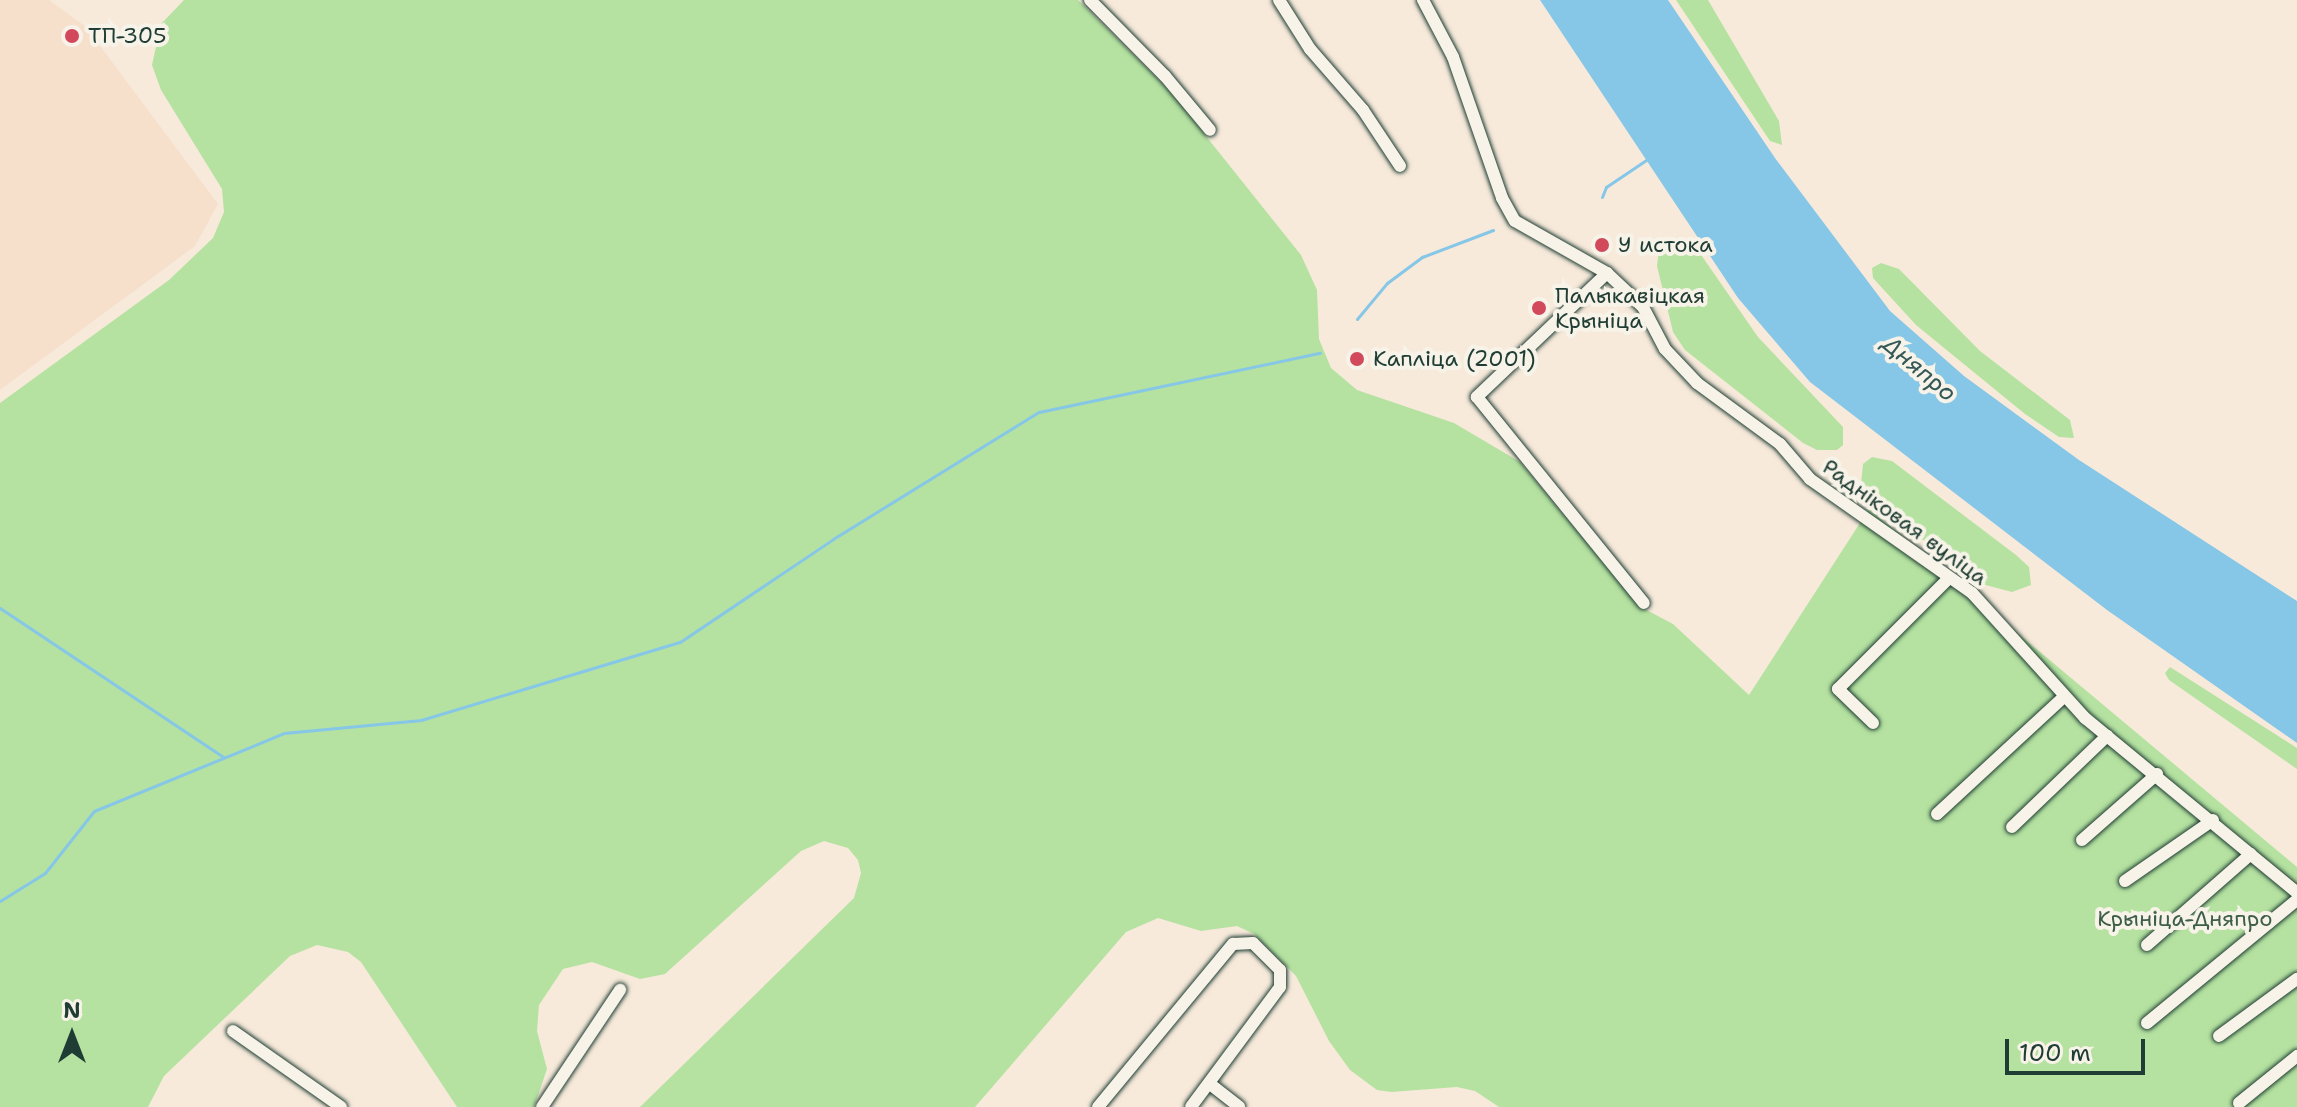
<!DOCTYPE html>
<meta charset="utf-8">
<style>
body{margin:0}
#map{position:relative;width:2297px;height:1107px;overflow:hidden;background:#f7eadb;font-family:"Shantell Sans",sans-serif}
div>[style]{position:absolute}
[style*='--x']{left:calc(var(--x)*1px);top:calc(var(--y)*1px);width:calc(var(--w)*1px);rotate:calc(var(--a)*1deg)}
.built>*{inset:0;background:#f6dfcb}
.green>*{inset:0;background:#b5e2a1}
.water>*{inset:0;background:#86c6e7}
.stream>*{height:3px;margin:-1.5px;padding:0 1.5px;transform-origin:1.5px;border-radius:1.5px;background:#86c6e7}
.roads{filter:drop-shadow(0 0 2px #1f3d34) drop-shadow(0 0 2px #1f3d34)}
.minor>*{height:12px;margin:-6px;padding:0 6px;transform-origin:6px;border-radius:6px;background:#f7f3e8}
.dots>*{width:22px;height:22px;translate:-50% -50%;box-sizing:border-box;border:4px solid #f7f3e8;border-radius:50%}
span{translate:-50% -50%;white-space:nowrap;text-align:center;line-height:1.15;-webkit-text-stroke:8px #f7f3e8;paint-order:stroke}
.poi-label{font-size:22px;color:#1f3d34}
.left{translate:0 -50%;text-align:left}
.street-label{font-size:22px;color:#1f3d34}
.park-label{font-size:22px;color:#3d5e4a}
.water-label{font-size:24px;color:#345858;font-style:italic}
.north{position:absolute;left:32px;top:995px;width:80px;height:80px;-webkit-text-stroke:6px #f7f3e8;paint-order:stroke;rotate:0deg;font-size:22px;font-weight:700;line-height:32px;text-align:center;color:#1f3d34}
.north::after{content:'';display:block;margin:auto;width:28px;height:36px;background:#1f3d34;clip-path:polygon(50% 0,100% 100%,50% 72%,0 100%)}
.scale{position:absolute;left:2005px;top:1039px;width:140px;height:36px;box-sizing:border-box;border:4px solid #1f3d34;border-top:0;padding-left:10px;font-size:24px;line-height:28px;white-space:nowrap;color:#1f3d34;-webkit-text-stroke:6px #f7f3e8;paint-order:stroke}
</style>
<div id="map">
<div class="built">
<div style="clip-path:polygon(0 0,49px 0,86px 27px,218px 204px,195px 246px,0 390px)"></div>
</div>
<div class="green">
<div style="clip-path:polygon(184px 0,1078px 0,1170px 91px,1301px 255px,1317px 290px,1319px 339px,1331px 368px,1357px 390px,1454px 423px,1520px 462px,1639px 606px,1673px 624px,1749px 695px,1869px 509px,2297px 867px,2297px 1107px,1499px 1107px,1475px 1091px,1457px 1087px,1391px 1092px,1377px 1090px,1350px 1070px,1329px 1041px,1296px 976px,1254px 934px,1237px 926px,1201px 931px,1158px 918px,1126px 932px,975px 1107px,640px 1107px,854px 898px,861px 873px,858px 860px,848px 848px,824px 841px,801px 851px,665px 974px,640px 979px,592px 962px,563px 969px,539px 1005px,537px 1031px,547px 1069px,534px 1107px,457px 1107px,361px 962px,348px 952px,317px 945px,290px 956px,164px 1076px,148px 1107px,0 1107px,0 403px,169px 280px,213px 238px,224px 212px,222px 189px,161px 90px,152px 65px,161px 24px)"></div>
<div style="clip-path:polygon(1676px 0,1708px 0,1779px 121px,1782px 145px,1770px 141px)"></div>
<div style="clip-path:polygon(1678px 237px,1697px 249px,1758px 337px,1843px 427px,1843px 445px,1837px 450px,1817px 450px,1803px 443px,1685px 350px,1673px 332px,1657px 266px,1659px 249px)"></div>
<div style="clip-path:polygon(1881px 263px,1899px 269px,1980px 351px,2070px 420px,2074px 438px,2059px 437px,2025px 414px,1916px 325px,1873px 278px,1872px 268px)"></div>
<div style="clip-path:polygon(1872px 457px,1892px 461px,2016px 555px,2029px 567px,2031px 585px,2012px 592px,1982px 584px,1876px 505px,1861px 484px,1863px 464px)"></div>
<div style="clip-path:polygon(2170px 667px,2297px 748px,2297px 769px,2169px 680px,2165px 673px)"></div>
</div>
<div class="water">
<div style="clip-path:polygon(1540px 0,1668px 0,1775px 158px,1890px 311px,1964px 376px,2079px 460px,2297px 601px,2297px 743px,2107px 610px,1810px 382px,1738px 298px)"></div>
</div>
<div class="stream">
<div style="--x:1602;--y:197;--w:11;--a:-68"></div>
<div style="--x:1606;--y:187;--w:52;--a:-34"></div>
<div style="--x:1357;--y:319;--w:47;--a:-50.2"></div>
<div style="--x:1387;--y:283;--w:44;--a:-36.6"></div>
<div style="--x:1422;--y:257;--w:76;--a:-20.8"></div>
<div style="--x:0;--y:608;--w:268;--a:33.7"></div>
<div style="--x:0;--y:901;--w:53;--a:-31.9"></div>
<div style="--x:45;--y:873;--w:79;--a:-51.7"></div>
<div style="--x:94;--y:811;--w:205;--a:-22.3"></div>
<div style="--x:284;--y:733;--w:138;--a:-5.4"></div>
<div style="--x:421;--y:720;--w:270;--a:-16.8"></div>
<div style="--x:680;--y:642;--w:184;--a:-33.9"></div>
<div style="--x:833;--y:539;--w:242;--a:-31.7"></div>
<div style="--x:1039;--y:412;--w:287;--a:-11.9"></div>
</div>
<div class="roads">
<div class="minor">
<div style="--x:1090;--y:0;--w:107;--a:45.4"></div>
<div style="--x:1165;--y:76;--w:70;--a:50.2"></div>
<div style="--x:1279;--y:0;--w:58;--a:57.7"></div>
<div style="--x:1310;--y:49;--w:81;--a:49"></div>
<div style="--x:1363;--y:110;--w:67;--a:56.5"></div>
<div style="--x:1423;--y:0;--w:64;--a:62.2"></div>
<div style="--x:1453;--y:57;--w:149;--a:70.8"></div>
<div style="--x:1502;--y:198;--w:26;--a:61"></div>
<div style="--x:1515;--y:221;--w:106;--a:29.5"></div>
<div style="--x:1607;--y:273;--w:50;--a:43.4"></div>
<div style="--x:1643;--y:307;--w:47;--a:62.4"></div>
<div style="--x:1665;--y:349;--w:47;--a:46.7"></div>
<div style="--x:1697;--y:383;--w:103;--a:36.3"></div>
<div style="--x:1780;--y:444;--w:46;--a:49.4"></div>
<div style="--x:1810;--y:479;--w:198;--a:35.1"></div>
<div style="--x:1972;--y:593;--w:169;--a:47.9"></div>
<div style="--x:2085;--y:718;--w:275;--a:39.5"></div>
<div style="--x:1607;--y:273;--w:180;--a:136.4"></div>
<div style="--x:1477;--y:397;--w:265;--a:51"></div>
<div style="--x:1873;--y:723;--w:49;--a:-135.8"></div>
<div style="--x:1838;--y:689;--w:157;--a:-45"></div>
<div style="--x:1937;--y:814;--w:173;--a:-42.7"></div>
<div style="--x:2012;--y:827;--w:132;--a:-43.8"></div>
<div style="--x:2082;--y:840;--w:100;--a:-41.3"></div>
<div style="--x:2125;--y:881;--w:107;--a:-34.7"></div>
<div style="--x:2147;--y:945;--w:138;--a:-41.2"></div>
<div style="--x:2147;--y:1023;--w:194;--a:-39.4"></div>
<div style="--x:233;--y:1031;--w:132;--a:35.1"></div>
<div style="--x:2219;--y:1036;--w:97;--a:-36.2"></div>
<div style="--x:1210;--y:1084;--w:37;--a:38"></div>
<div style="--x:2239;--y:1103;--w:75;--a:-39"></div>
<div style="--x:542;--y:1107;--w:141;--a:-56.3"></div>
<div style="--x:1098;--y:1107;--w:212;--a:-50.4"></div>
<div style="--x:1233;--y:944;--w:20;--a:-3"></div>
<div style="--x:1253;--y:943;--w:38;--a:45"></div>
<div style="--x:1280;--y:970;--w:17;--a:90"></div>
<div style="--x:1280;--y:987;--w:149;--a:126.6"></div>
</div>
</div>
<div class="dots">
<div style="left:72px;top:36px;background:#d1495b"></div>
<div style="left:1602px;top:245px;background:#d1495b"></div>
<div style="left:1539px;top:308px;background:#d1495b"></div>
<div style="left:1357px;top:359px;background:#d1495b"></div>
</div>
<div class="poi-label">
<span class="left" style="left:88px;top:36px">ТП-305</span>
<span class="left" style="left:1618px;top:245px">У истока</span>
<span class="left" style="left:1555px;top:308px">Палыкавіцкая<br>Крыніца</span>
<span class="left" style="left:1373px;top:359px">Капліца (2001)</span>
</div>
<div class="street-label">
<span style="left:1905px;top:522px;rotate:36deg">Радніковая вуліца</span>
</div>
<div class="park-label">
<span style="left:2185px;top:919px">Крыніца-Дняпро</span>
</div>
<div class="water-label">
<span style="left:1919px;top:369px;rotate:40deg">Дняпро</span>
</div>
<div class="north">N</div>
<div class="scale">100 m</div>
</div>
